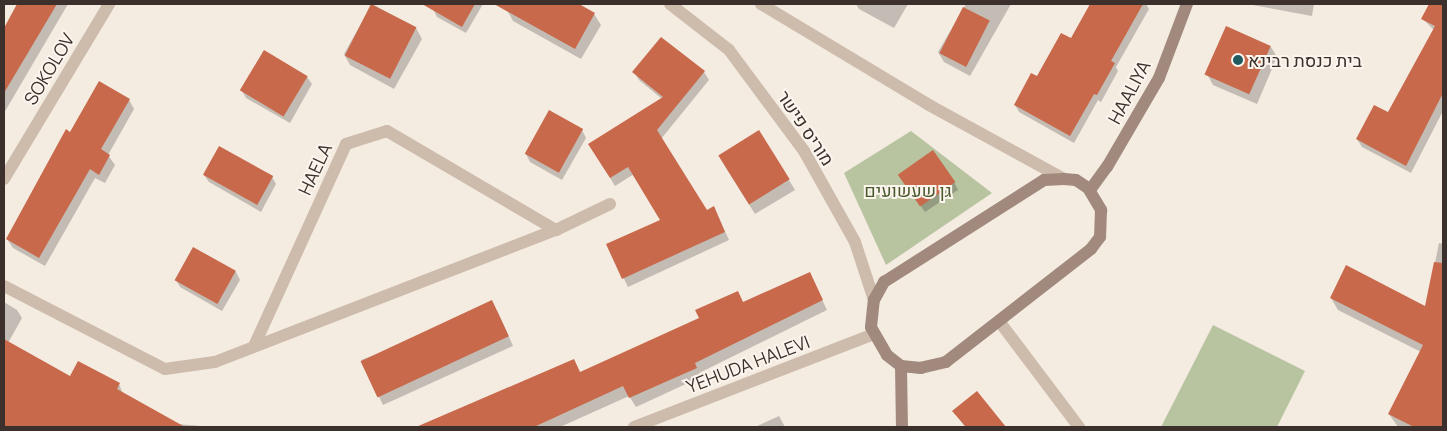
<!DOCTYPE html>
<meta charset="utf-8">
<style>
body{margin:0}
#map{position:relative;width:1447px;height:431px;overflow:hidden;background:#f4ebe1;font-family:Manrope,Heebo,sans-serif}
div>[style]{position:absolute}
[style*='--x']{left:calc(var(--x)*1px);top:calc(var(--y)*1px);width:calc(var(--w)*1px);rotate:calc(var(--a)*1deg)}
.green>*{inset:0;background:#b8c4a0}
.shadow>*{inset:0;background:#0003}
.building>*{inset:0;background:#c8694b;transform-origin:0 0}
.street>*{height:12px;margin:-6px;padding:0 6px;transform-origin:6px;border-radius:6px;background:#cdbbac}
.secondary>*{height:12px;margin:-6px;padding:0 6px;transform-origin:6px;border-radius:6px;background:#a18a7d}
.dots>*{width:14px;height:14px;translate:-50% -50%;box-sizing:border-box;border:2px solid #fbf5ee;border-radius:50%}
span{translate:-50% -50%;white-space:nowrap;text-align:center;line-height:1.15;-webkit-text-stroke:4px #fbf5ee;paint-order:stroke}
.poi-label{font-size:18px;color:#3b302b}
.left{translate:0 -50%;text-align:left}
.street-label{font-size:18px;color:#3b302b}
.park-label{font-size:18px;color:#4a5a2e}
.frame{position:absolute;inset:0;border:5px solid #3b302b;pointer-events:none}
</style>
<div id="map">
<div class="green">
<div style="clip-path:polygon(911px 131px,992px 193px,886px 265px,844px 173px)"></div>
<div style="clip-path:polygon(1213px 325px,1305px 371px,1277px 427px,1161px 427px)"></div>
</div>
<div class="shadow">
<div style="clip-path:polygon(19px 4px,68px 4px,4px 113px,4px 30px)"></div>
<div style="clip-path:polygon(372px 4px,416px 28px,422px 39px,394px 89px,350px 65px,344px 54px)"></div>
<div style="clip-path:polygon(436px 4px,483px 4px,466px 33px,437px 17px,433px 9px)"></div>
<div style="clip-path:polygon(511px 4px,576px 4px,594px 14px,601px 25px,581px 59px,513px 21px,507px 10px)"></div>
<div style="clip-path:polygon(856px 4px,908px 4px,894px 28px,859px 9px)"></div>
<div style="clip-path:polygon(966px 4px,1011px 4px,970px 76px,944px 62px,938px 52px)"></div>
<div style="clip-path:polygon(1092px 4px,1146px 4px,1149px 9px,1116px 67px,1118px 71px,1101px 102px,1098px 100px,1074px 143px,1019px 112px,1015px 105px,1071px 40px)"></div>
<div style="clip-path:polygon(1247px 4px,1314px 4px,1312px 16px)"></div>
<div style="clip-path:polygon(1431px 4px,1443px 4px,1443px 111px,1411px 173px,1362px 147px,1357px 139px,1388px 113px,1434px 30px,1423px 19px)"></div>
<div style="clip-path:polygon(661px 38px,704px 72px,709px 80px,661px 139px,706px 211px,718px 216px,729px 240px,628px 287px,608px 245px,662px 220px,634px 174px,615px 186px,595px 153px,662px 99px,639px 80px,634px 72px)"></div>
<div style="clip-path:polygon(1271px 47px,1277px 57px,1257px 104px,1213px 85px,1207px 74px)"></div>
<div style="clip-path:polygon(307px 77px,312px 84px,290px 123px,246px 98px,242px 91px)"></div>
<div style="clip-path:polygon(129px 100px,134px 109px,108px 155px,115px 165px,105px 183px,95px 178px,45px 266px,13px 248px,7px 239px)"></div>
<div style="clip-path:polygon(582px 130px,586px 138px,562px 180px,530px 162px,526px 154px)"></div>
<div style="clip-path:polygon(759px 131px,795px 190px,755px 214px,725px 166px)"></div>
<div style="clip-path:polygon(204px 175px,272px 177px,276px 184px,261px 212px,209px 182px)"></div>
<div style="clip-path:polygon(903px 181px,954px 182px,958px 190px,925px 212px)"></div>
<div style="clip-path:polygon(1439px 243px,1443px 244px,1443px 427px,1398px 427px,1389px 414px,1421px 352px,1338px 310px,1331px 298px,1426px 308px)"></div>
<div style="clip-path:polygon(194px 248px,236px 272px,240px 280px,222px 311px,180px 287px,176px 280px)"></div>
<div style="clip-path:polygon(814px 283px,827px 310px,699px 373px,701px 377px,636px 407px,629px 396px,560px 427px,419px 427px,574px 360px,580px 373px,743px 303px)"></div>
<div style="clip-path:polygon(4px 302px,17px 310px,22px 318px,8px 343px,70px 377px,119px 384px,123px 394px,177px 424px,213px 427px,4px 427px)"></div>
<div style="clip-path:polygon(497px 310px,513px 346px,383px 405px,361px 360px)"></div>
<div style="clip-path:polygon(977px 393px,1005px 427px,965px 427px,954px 411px)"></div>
<div style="clip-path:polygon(779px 416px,785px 427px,755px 427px)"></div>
</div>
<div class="building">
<div style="clip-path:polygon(17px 4px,57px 4px,4px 93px,4px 28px)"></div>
<div style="left:371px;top:4px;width:51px;height:58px;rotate:27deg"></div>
<div style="clip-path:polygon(422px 4px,475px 4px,462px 27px)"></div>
<div style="clip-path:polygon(494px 4px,579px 4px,595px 13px,575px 49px)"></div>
<div style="clip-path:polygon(1090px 4px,1143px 4px,1111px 61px,1115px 63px,1097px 95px,1094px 94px,1070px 136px,1014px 105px,1031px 73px,1037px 76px,1061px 33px,1071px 38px)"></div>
<div style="clip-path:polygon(1429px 4px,1443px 4px,1443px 93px,1406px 166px,1356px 139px,1374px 105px,1388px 112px,1435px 26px,1421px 19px)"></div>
<div style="left:963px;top:7px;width:30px;height:52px;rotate:27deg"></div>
<div style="left:1226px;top:26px;width:49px;height:53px;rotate:24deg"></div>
<div style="clip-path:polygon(661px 37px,705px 71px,657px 130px,707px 210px,714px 206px,725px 232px,622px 279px,606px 244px,660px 220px,628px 167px,610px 178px,588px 144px,663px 97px,632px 72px)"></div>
<div style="left:264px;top:50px;width:51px;height:47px;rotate:31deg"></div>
<div style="clip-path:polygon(99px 81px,130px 99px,101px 149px,110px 155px,99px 175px,90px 169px,39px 258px,6px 239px,66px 129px,70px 132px)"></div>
<div style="left:549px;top:110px;width:39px;height:50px;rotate:29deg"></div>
<div style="left:759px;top:130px;width:58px;height:48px;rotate:58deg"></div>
<div style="left:219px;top:146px;width:62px;height:33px;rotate:29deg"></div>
<div style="left:933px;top:150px;width:39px;height:43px;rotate:55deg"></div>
<div style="left:193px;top:247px;width:49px;height:38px;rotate:29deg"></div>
<div style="clip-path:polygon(1434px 262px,1443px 263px,1443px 427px,1414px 427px,1388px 414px,1423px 345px,1330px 298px,1346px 265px,1425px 306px)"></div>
<div style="clip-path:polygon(810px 272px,823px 300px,695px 363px,697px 368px,629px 398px,623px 386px,534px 427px,416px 427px,574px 359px,580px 372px,699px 318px,695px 310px,738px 291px,743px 302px)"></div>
<div style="left:492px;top:300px;width:40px;height:145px;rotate:65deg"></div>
<div style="clip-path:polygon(4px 339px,70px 376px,78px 361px,120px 383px,117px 389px,185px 427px,4px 427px)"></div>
<div style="clip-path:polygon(977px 391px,1006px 427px,966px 427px,952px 411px)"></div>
</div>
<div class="street">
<div style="--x:670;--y:4;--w:75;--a:37.9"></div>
<div style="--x:729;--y:50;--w:126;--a:53.4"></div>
<div style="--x:804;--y:151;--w:104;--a:60.7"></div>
<div style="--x:855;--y:242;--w:61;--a:71.9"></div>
<div style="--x:761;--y:4;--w:196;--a:31"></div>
<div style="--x:929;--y:105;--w:154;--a:28.7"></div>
<div style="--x:4;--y:179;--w:204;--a:-59"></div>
<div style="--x:4;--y:286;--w:181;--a:27.3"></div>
<div style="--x:165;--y:369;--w:50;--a:-8"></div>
<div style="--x:215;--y:362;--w:366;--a:-21.2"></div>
<div style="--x:556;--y:230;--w:60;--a:-25.7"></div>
<div style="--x:999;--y:321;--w:133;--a:53"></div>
<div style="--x:255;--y:344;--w:220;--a:-65.5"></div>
<div style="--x:346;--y:144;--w:43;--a:-17.6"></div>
<div style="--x:387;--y:131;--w:196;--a:30.4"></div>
<div style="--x:634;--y:427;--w:257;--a:-21.2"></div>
</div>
<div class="secondary">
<div style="--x:1064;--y:179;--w:12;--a:5"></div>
<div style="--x:1076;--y:180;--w:14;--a:34"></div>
<div style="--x:1088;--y:188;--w:26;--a:59"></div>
<div style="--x:1101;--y:210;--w:27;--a:92"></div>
<div style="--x:1100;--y:237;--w:15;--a:127"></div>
<div style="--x:1091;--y:249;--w:184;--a:142.1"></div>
<div style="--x:946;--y:362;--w:26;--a:167"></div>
<div style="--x:921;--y:368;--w:20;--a:-174"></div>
<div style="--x:901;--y:366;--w:18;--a:-142"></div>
<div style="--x:887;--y:355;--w:32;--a:-120"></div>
<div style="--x:871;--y:327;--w:27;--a:-84"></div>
<div style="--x:874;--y:300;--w:21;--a:-61"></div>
<div style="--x:884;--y:282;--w:190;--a:-32.5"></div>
<div style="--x:1044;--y:180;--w:20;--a:-3"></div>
<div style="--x:1090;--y:190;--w:29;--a:-54"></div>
<div style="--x:1107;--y:167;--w:103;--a:-59.7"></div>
<div style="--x:1159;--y:78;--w:79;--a:-69.3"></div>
<div style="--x:901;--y:366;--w:61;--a:89.1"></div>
</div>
<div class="dots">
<div style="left:1238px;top:60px;background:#1f5a5e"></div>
</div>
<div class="poi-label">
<span class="left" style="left:1248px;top:60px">בית כנסת רבינא</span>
</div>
<div class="street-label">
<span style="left:49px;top:69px;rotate:-59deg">SOKOLOV</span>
<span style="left:1129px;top:92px;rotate:-62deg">HAALIYA</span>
<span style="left:806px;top:128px;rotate:56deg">מוריס פישר</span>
<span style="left:315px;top:169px;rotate:-65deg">HAELA</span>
<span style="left:748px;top:364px;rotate:-21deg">YEHUDA HALEVI</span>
</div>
<div class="park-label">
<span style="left:908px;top:190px">גן שעשועים</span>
</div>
<div class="frame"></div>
</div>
